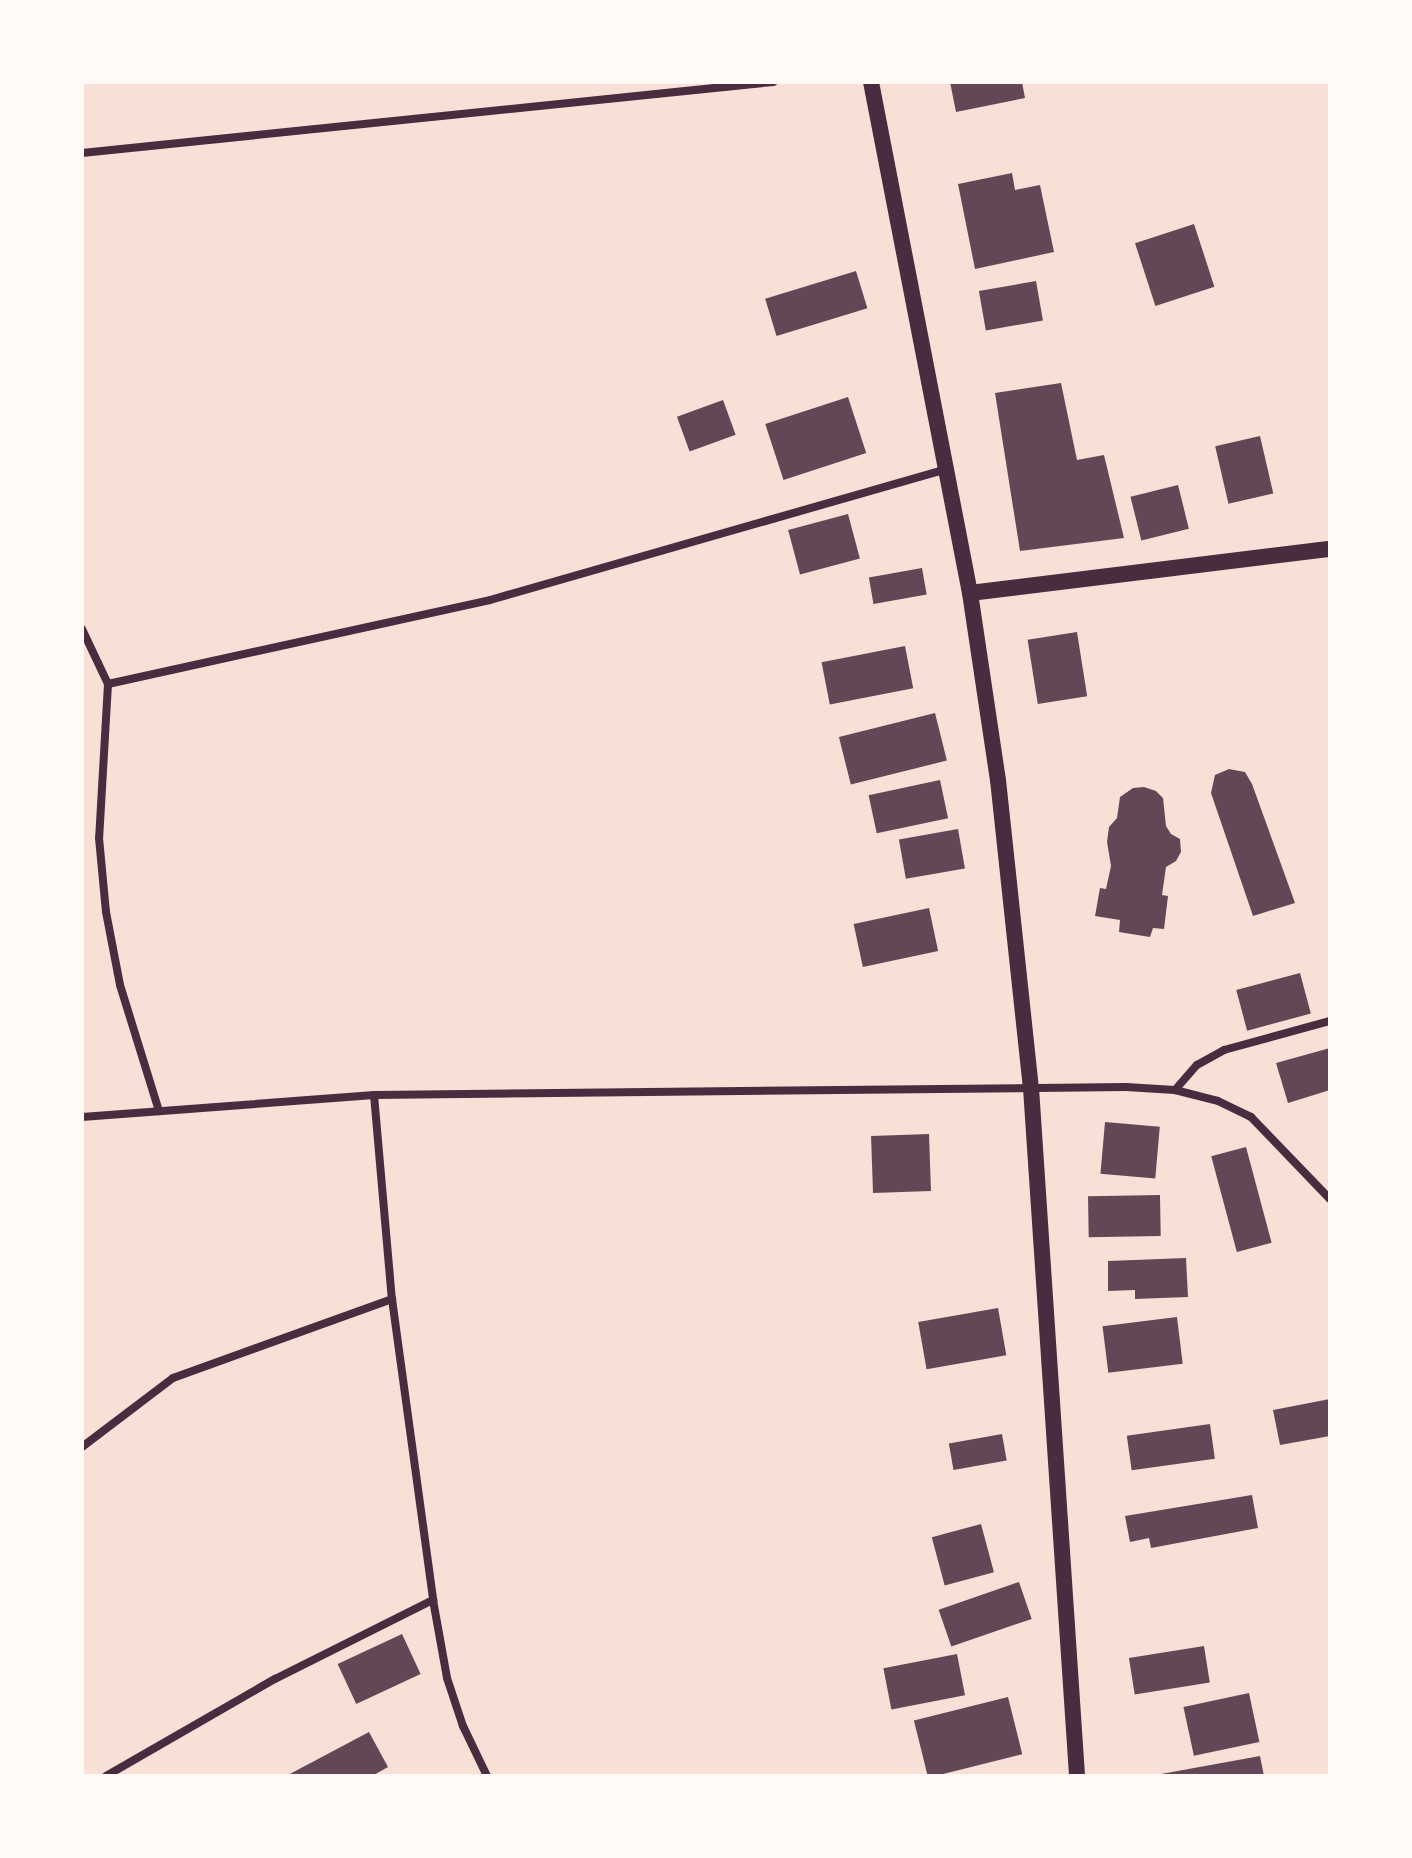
<!DOCTYPE html>
<style>
body{margin:0}
#map{position:relative;width:1412px;height:1858px;overflow:hidden;background:#f7e1d7;font-family:Literata,serif}
div>[style]{position:absolute}
[style*='--x']{left:calc(var(--x)*1px);top:calc(var(--y)*1px);width:calc(var(--w)*1px);rotate:calc(var(--a)*1deg)}
.building>*{inset:0;background:#644757;transform-origin:0 0}
.minor>*{height:8px;margin:-4px;padding:0 4px;transform-origin:4px;border-radius:4px;background:#4a2c40}
.secondary>*{height:16px;margin:-8px;padding:0 8px;transform-origin:8px;border-radius:8px;background:#4a2c40}
span{translate:-50% -50%;white-space:nowrap;text-align:center;line-height:1.15;-webkit-text-stroke:8px #fffaf5;paint-order:stroke}
.frame{position:absolute;inset:0;border:84px solid #fffaf5;pointer-events:none}
</style>
<div id="map">
<div class="building">
<div style="clip-path:polygon(950px 82px,1022px 82px,1025px 98px,956px 112px)"></div>
<div style="clip-path:polygon(1012px 173px,1015px 190px,1040px 185px,1054px 252px,975px 269px,958px 184px)"></div>
<div style="left:1194px;top:224px;width:66px;height:62px;rotate:72deg"></div>
<div style="left:856px;top:271px;width:39px;height:95px;rotate:73deg"></div>
<div style="left:1036px;top:281px;width:40px;height:58px;rotate:80deg"></div>
<div style="clip-path:polygon(1061px 383px,1077px 460px,1104px 455px,1124px 538px,1020px 551px,995px 393px)"></div>
<div style="left:848px;top:397px;width:59px;height:87px;rotate:72deg"></div>
<div style="left:723px;top:400px;width:37px;height:49px;rotate:70deg"></div>
<div style="left:1260px;top:436px;width:59px;height:46px;rotate:77deg"></div>
<div style="left:1178px;top:485px;width:45px;height:49px;rotate:76deg"></div>
<div style="left:848px;top:514px;width:46px;height:62px;rotate:75deg"></div>
<div style="left:922px;top:568px;width:27px;height:54px;rotate:80deg"></div>
<div style="left:1077px;top:632px;width:65px;height:50px;rotate:81deg"></div>
<div style="left:905px;top:646px;width:43px;height:85px;rotate:79deg"></div>
<div style="left:935px;top:713px;width:49px;height:99px;rotate:76deg"></div>
<div style="clip-path:polygon(1229px 769px,1245px 772px,1252px 784px,1295px 903px,1253px 916px,1211px 793px,1215px 775px)"></div>
<div style="left:940px;top:780px;width:39px;height:73px;rotate:78deg"></div>
<div style="clip-path:polygon(1144px 787px,1156px 791px,1163px 798px,1166px 826px,1171px 834px,1180px 839px,1181px 852px,1176px 861px,1166px 867px,1162px 895px,1168px 896px,1164px 929px,1153px 928px,1150px 937px,1119px 932px,1120px 920px,1095px 916px,1100px 888px,1106px 889px,1111px 866px,1107px 842px,1109px 827px,1117px 818px,1120px 797px,1133px 788px)"></div>
<div style="left:958px;top:829px;width:40px;height:60px;rotate:80deg"></div>
<div style="left:929px;top:908px;width:44px;height:77px;rotate:78deg"></div>
<div style="left:1300px;top:973px;width:42px;height:66px;rotate:75deg"></div>
<div style="clip-path:polygon(1330px 1048px,1330px 1090px,1288px 1103px,1276px 1063px)"></div>
<div style="left:1105px;top:1122px;width:55px;height:52px;rotate:5deg"></div>
<div style="left:929px;top:1134px;width:57px;height:58px;rotate:88deg"></div>
<div style="left:1246px;top:1147px;width:99px;height:36px;rotate:75deg"></div>
<div style="left:1160px;top:1195px;width:41px;height:72px;rotate:89deg"></div>
<div style="clip-path:polygon(1186px 1258px,1188px 1297px,1135px 1299px,1135px 1290px,1108px 1291px,1108px 1261px)"></div>
<div style="left:998px;top:1308px;width:48px;height:81px;rotate:80deg"></div>
<div style="left:1177px;top:1317px;width:47px;height:75px;rotate:83deg"></div>
<div style="clip-path:polygon(1330px 1399px,1330px 1436px,1280px 1445px,1273px 1410px)"></div>
<div style="left:1210px;top:1424px;width:35px;height:84px;rotate:82deg"></div>
<div style="left:1002px;top:1434px;width:27px;height:54px;rotate:80deg"></div>
<div style="clip-path:polygon(1252px 1495px,1258px 1528px,1151px 1548px,1149px 1538px,1130px 1542px,1125px 1516px)"></div>
<div style="left:981px;top:1524px;width:50px;height:51px;rotate:75deg"></div>
<div style="left:1019px;top:1582px;width:39px;height:85px;rotate:71deg"></div>
<div style="left:402px;top:1634px;width:44px;height:71px;rotate:65deg"></div>
<div style="left:1204px;top:1646px;width:37px;height:76px;rotate:81deg"></div>
<div style="left:957px;top:1654px;width:42px;height:75px;rotate:79deg"></div>
<div style="left:1249px;top:1693px;width:50px;height:67px;rotate:78deg"></div>
<div style="left:1008px;top:1697px;width:59px;height:97px;rotate:76deg"></div>
<div style="clip-path:polygon(369px 1732px,388px 1767px,372px 1776px,286px 1776px)"></div>
<div style="clip-path:polygon(1260px 1756px,1264px 1776px,1161px 1776px,1161px 1774px)"></div>
</div>
<div class="minor">
<div style="--x:82;--y:153;--w:695;--a:-5.87"></div>
<div style="--x:82;--y:629;--w:61;--a:64.7"></div>
<div style="--x:108;--y:684;--w:154;--a:93.3"></div>
<div style="--x:99;--y:838;--w:74;--a:84.6"></div>
<div style="--x:106;--y:912;--w:74;--a:79.1"></div>
<div style="--x:120;--y:985;--w:132;--a:72.8"></div>
<div style="--x:108;--y:684;--w:391;--a:-12.4"></div>
<div style="--x:490;--y:600;--w:474;--a:-16"></div>
<div style="--x:1175;--y:1090;--w:33;--a:-49"></div>
<div style="--x:1197;--y:1065;--w:31;--a:-29"></div>
<div style="--x:1224;--y:1050;--w:110;--a:-15.3"></div>
<div style="--x:374;--y:1095;--w:205;--a:85"></div>
<div style="--x:392;--y:1299;--w:304;--a:82.2"></div>
<div style="--x:433;--y:1600;--w:79;--a:79.8"></div>
<div style="--x:447;--y:1678;--w:51;--a:71.6"></div>
<div style="--x:463;--y:1726;--w:55;--a:64.4"></div>
<div style="--x:82;--y:1117;--w:293;--a:-4.3"></div>
<div style="--x:374;--y:1095;--w:752;--a:-0.61"></div>
<div style="--x:1126;--y:1087;--w:49;--a:3.5"></div>
<div style="--x:1175;--y:1090;--w:44;--a:14.3"></div>
<div style="--x:1218;--y:1101;--w:37;--a:26"></div>
<div style="--x:1251;--y:1117;--w:114;--a:46.1"></div>
<div style="--x:82;--y:1447;--w:114;--a:-37.2"></div>
<div style="--x:173;--y:1378;--w:233;--a:-19.8"></div>
<div style="--x:106;--y:1776;--w:195;--a:-29.9"></div>
<div style="--x:275;--y:1679;--w:177;--a:-26.6"></div>
</div>
<div class="secondary">
<div style="--x:871;--y:82;--w:521;--a:79.04"></div>
<div style="--x:970;--y:593;--w:189;--a:81.5"></div>
<div style="--x:998;--y:780;--w:310;--a:83.9"></div>
<div style="--x:1031;--y:1088;--w:690;--a:86.17"></div>
<div style="--x:970;--y:593;--w:363;--a:-7"></div>
</div>
<div class="frame"></div>
</div>
